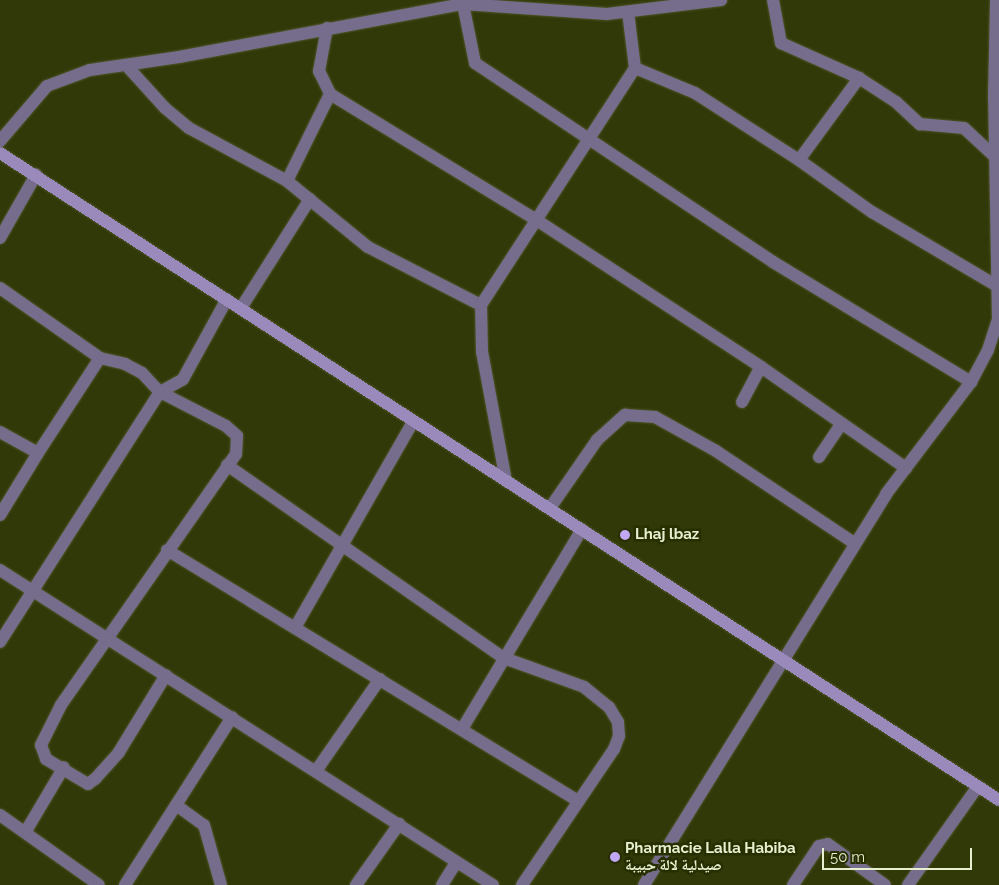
<!DOCTYPE html>
<meta charset="utf-8">
<style>
body{margin:0}
#map{position:relative;width:999px;height:885px;overflow:hidden;background:#313909;font-family:Raleway,"Noto Naskh Arabic",sans-serif}
div>[style]{position:absolute}
[style*='--x']{left:calc(var(--x)*1px);top:calc(var(--y)*1px);width:calc(var(--w)*1px);rotate:calc(var(--a)*1deg)}
.roads{filter:drop-shadow(0 0 1px #4e5629) drop-shadow(0 0 1px #4e5629)}
.street>*{height:12px;margin:-6px;padding:0 6px;transform-origin:6px;border-radius:6px;background:#766c8b}
.secondary>*{height:12px;margin:-6px;padding:0 6px;transform-origin:6px;border-radius:6px;background:#9a8abb}
.dots>*{width:14px;height:14px;translate:-50% -50%;box-sizing:border-box;border:2px solid #272f00;border-radius:50%}
span{translate:-50% -50%;white-space:nowrap;text-align:center;line-height:1.15;-webkit-text-stroke:5px #272f00;paint-order:stroke}
.poi-label{font-size:15px;color:#e6efcf;font-weight:700}
.left{translate:0 -50%;text-align:left}
.scale{position:absolute;left:822px;top:848px;width:150px;height:22px;box-sizing:border-box;border:2px solid #e6efcf;border-top:0;padding-left:6px;font-size:15px;line-height:18px;white-space:nowrap;color:#e6efcf;-webkit-text-stroke:4px #272f00;paint-order:stroke}
</style>
<div id="map">
<div class="roads">
<div class="street">
<div style="--x:773;--y:0;--w:44;--a:79.5"></div>
<div style="--x:781;--y:43;--w:85;--a:24.2"></div>
<div style="--x:859;--y:78;--w:44;--a:33"></div>
<div style="--x:896;--y:102;--w:33;--a:43"></div>
<div style="--x:920;--y:124;--w:44;--a:5.2"></div>
<div style="--x:964;--y:128;--w:41;--a:43"></div>
<div style="--x:463;--y:4;--w:60;--a:78.5"></div>
<div style="--x:475;--y:63;--w:358;--a:33.7"></div>
<div style="--x:773;--y:262;--w:232;--a:31.2"></div>
<div style="--x:327;--y:28;--w:44;--a:100.5"></div>
<div style="--x:319;--y:71;--w:25;--a:64"></div>
<div style="--x:330;--y:94;--w:240;--a:31.4"></div>
<div style="--x:535;--y:219;--w:270;--a:33.2"></div>
<div style="--x:761;--y:367;--w:177;--a:34.9"></div>
<div style="--x:126;--y:65;--w:58;--a:47.8"></div>
<div style="--x:165;--y:108;--w:31;--a:40"></div>
<div style="--x:189;--y:128;--w:111;--a:28.4"></div>
<div style="--x:635;--y:68;--w:65;--a:22.6"></div>
<div style="--x:695;--y:93;--w:124;--a:32.8"></div>
<div style="--x:799;--y:160;--w:90;--a:35.5"></div>
<div style="--x:872;--y:212;--w:145;--a:30.6"></div>
<div style="--x:330;--y:94;--w:97;--a:116.3"></div>
<div style="--x:287;--y:181;--w:104;--a:39.2"></div>
<div style="--x:368;--y:247;--w:127;--a:27.2"></div>
<div style="--x:0;--y:141;--w:72;--a:-49.5"></div>
<div style="--x:47;--y:86;--w:46;--a:-20.4"></div>
<div style="--x:90;--y:70;--w:90;--a:-8.3"></div>
<div style="--x:179;--y:57;--w:289;--a:-10.6"></div>
<div style="--x:463;--y:4;--w:144;--a:4"></div>
<div style="--x:607;--y:14;--w:115;--a:-7"></div>
<div style="--x:799;--y:160;--w:102;--a:-53.8"></div>
<div style="--x:0;--y:238;--w:73;--a:-60.3"></div>
<div style="--x:0;--y:288;--w:122;--a:35"></div>
<div style="--x:241;--y:308;--w:129;--a:-57.7"></div>
<div style="--x:742;--y:402;--w:40;--a:-62"></div>
<div style="--x:0;--y:432;--w:43;--a:28.9"></div>
<div style="--x:38;--y:453;--w:113;--a:-56.9"></div>
<div style="--x:100;--y:358;--w:26;--a:13"></div>
<div style="--x:125;--y:364;--w:19;--a:28"></div>
<div style="--x:142;--y:373;--w:26;--a:47"></div>
<div style="--x:160;--y:392;--w:74;--a:27.3"></div>
<div style="--x:226;--y:426;--w:15;--a:42"></div>
<div style="--x:237;--y:436;--w:18;--a:93"></div>
<div style="--x:236;--y:454;--w:306;--a:124.9"></div>
<div style="--x:61;--y:705;--w:45;--a:116.6"></div>
<div style="--x:41;--y:745;--w:15;--a:70"></div>
<div style="--x:46;--y:759;--w:49;--a:30.8"></div>
<div style="--x:88;--y:784;--w:9;--a:-36"></div>
<div style="--x:95;--y:779;--w:36;--a:-48"></div>
<div style="--x:119;--y:752;--w:90;--a:-58.6"></div>
<div style="--x:819;--y:457;--w:40;--a:-56"></div>
<div style="--x:227;--y:465;--w:338;--a:34.9"></div>
<div style="--x:504;--y:658;--w:85;--a:19.9"></div>
<div style="--x:584;--y:687;--w:32;--a:39"></div>
<div style="--x:609;--y:707;--w:17;--a:59"></div>
<div style="--x:618;--y:722;--w:14;--a:86"></div>
<div style="--x:619;--y:736;--w:14;--a:111"></div>
<div style="--x:614;--y:749;--w:164;--a:124.1"></div>
<div style="--x:506;--y:481;--w:131;--a:-100.5"></div>
<div style="--x:482;--y:352;--w:47;--a:-91.2"></div>
<div style="--x:481;--y:305;--w:283;--a:-57"></div>
<div style="--x:635;--y:68;--w:56;--a:-97.1"></div>
<div style="--x:550;--y:508;--w:83;--a:-55.3"></div>
<div style="--x:597;--y:440;--w:38;--a:-42"></div>
<div style="--x:625;--y:415;--w:30;--a:4"></div>
<div style="--x:655;--y:417;--w:70;--a:29.1"></div>
<div style="--x:716;--y:451;--w:166;--a:33.7"></div>
<div style="--x:0;--y:515;--w:73;--a:-58.5"></div>
<div style="--x:167;--y:550;--w:482;--a:31.4"></div>
<div style="--x:0;--y:570;--w:585;--a:32.58"></div>
<div style="--x:296;--y:626;--w:235;--a:-60.2"></div>
<div style="--x:0;--y:642;--w:297;--a:-57.4"></div>
<div style="--x:160;--y:392;--w:26;--a:-29"></div>
<div style="--x:183;--y:379;--w:91;--a:-61.2"></div>
<div style="--x:462;--y:729;--w:233;--a:-59"></div>
<div style="--x:316;--y:771;--w:112;--a:-55.2"></div>
<div style="--x:176;--y:805;--w:34;--a:36"></div>
<div style="--x:204;--y:825;--w:62;--a:74.2"></div>
<div style="--x:0;--y:815;--w:121;--a:35.3"></div>
<div style="--x:26;--y:831;--w:74;--a:-59.3"></div>
<div style="--x:125;--y:885;--w:199;--a:-57.5"></div>
<div style="--x:356;--y:885;--w:75;--a:-54.8"></div>
<div style="--x:442;--y:885;--w:26;--a:-58"></div>
<div style="--x:644;--y:885;--w:460;--a:-58.2"></div>
<div style="--x:886;--y:494;--w:141;--a:-52.8"></div>
<div style="--x:971;--y:382;--w:36;--a:-62"></div>
<div style="--x:988;--y:350;--w:32;--a:-72"></div>
<div style="--x:998;--y:320;--w:223;--a:-91"></div>
<div style="--x:994;--y:97;--w:97;--a:-88.8"></div>
<div style="--x:793;--y:885;--w:47;--a:-56.3"></div>
<div style="--x:819;--y:846;--w:9;--a:-13"></div>
<div style="--x:828;--y:844;--w:70;--a:35.7"></div>
<div style="--x:908;--y:885;--w:121;--a:-54.7"></div>
</div>
<div class="secondary">
<div style="--x:0;--y:153;--w:1190;--a:32.93"></div>
</div>
</div>
<div class="dots">
<div style="left:625px;top:535px;background:#c1a8f3"></div>
<div style="left:615px;top:857px;background:#c1a8f3"></div>
</div>
<div class="poi-label">
<span class="left" style="left:635px;top:535px">Lhaj lbaz</span>
<span class="left" style="left:625px;top:857px">Pharmacie Lalla Habiba<br>صيدلية لالة حبيبة</span>
</div>
<div class="scale">50 m</div>
</div>
